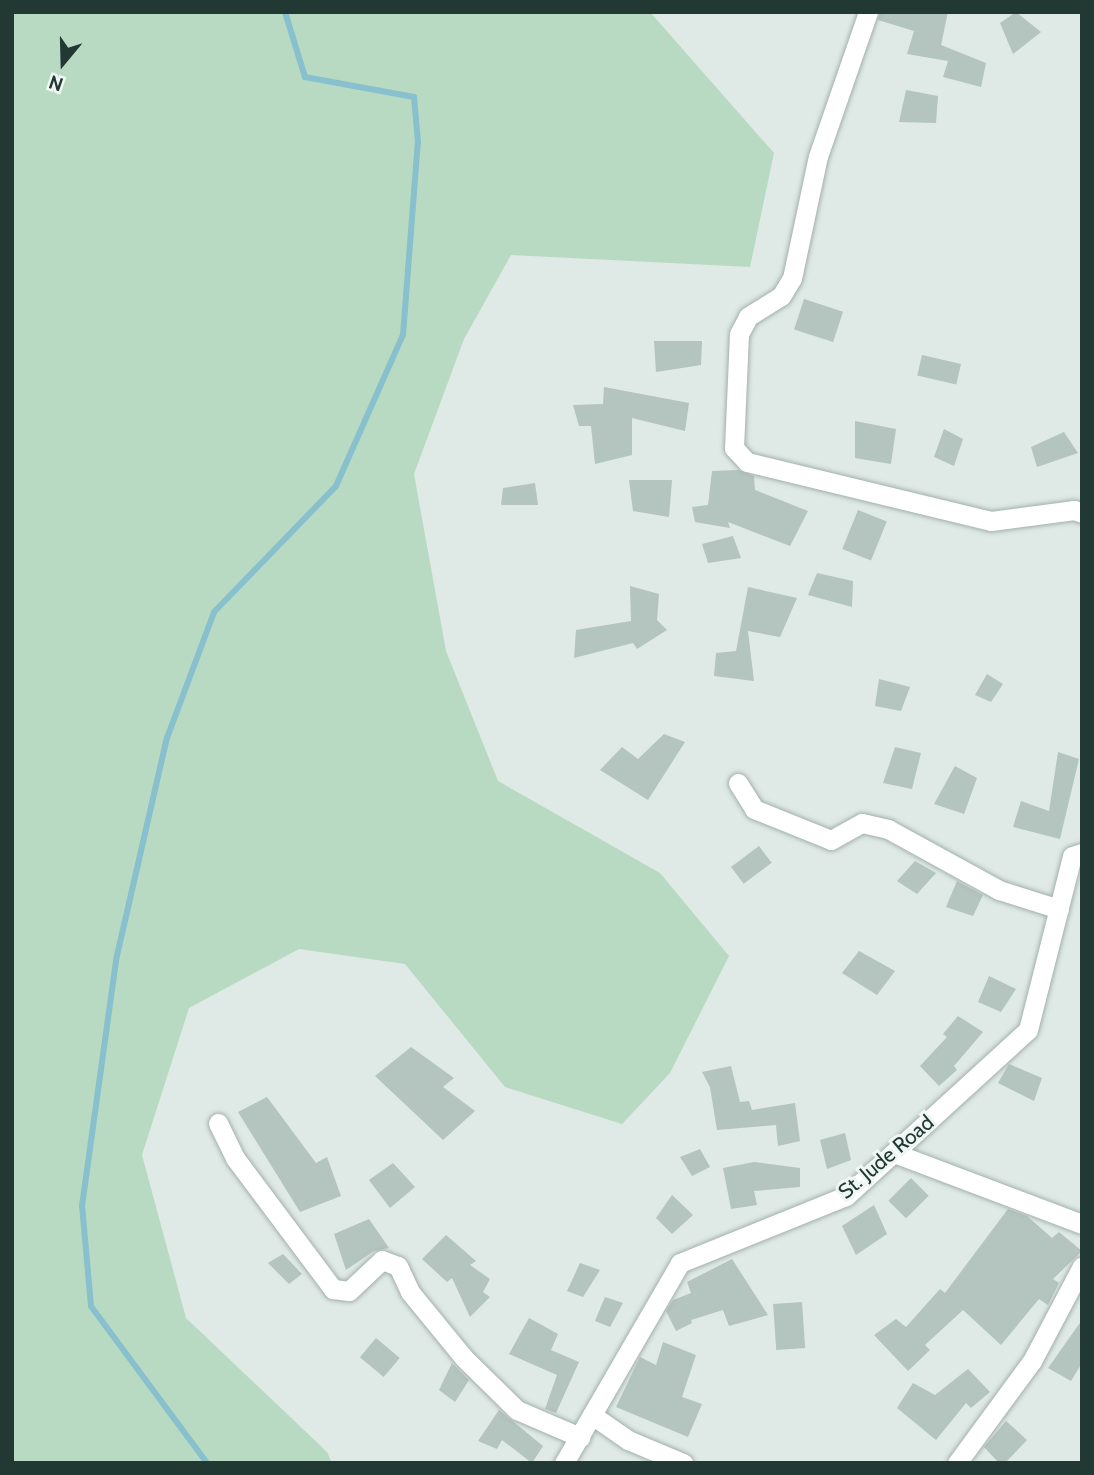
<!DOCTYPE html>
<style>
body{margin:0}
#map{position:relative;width:1094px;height:1475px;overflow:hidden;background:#dfe9e5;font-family:Cabin,sans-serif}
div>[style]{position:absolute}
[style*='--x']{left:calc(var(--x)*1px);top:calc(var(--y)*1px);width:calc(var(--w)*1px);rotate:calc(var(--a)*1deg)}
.green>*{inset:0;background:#b8dac2}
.stream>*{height:6px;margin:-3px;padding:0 3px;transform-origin:3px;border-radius:3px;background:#88c0cd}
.building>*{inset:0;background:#b4c4be;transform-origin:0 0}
.roads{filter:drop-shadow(0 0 2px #a2b0ac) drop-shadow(0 0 2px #a2b0ac)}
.street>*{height:19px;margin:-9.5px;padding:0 9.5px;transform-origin:9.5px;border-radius:9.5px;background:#fff}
span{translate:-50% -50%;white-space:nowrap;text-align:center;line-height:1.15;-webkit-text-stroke:6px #eff6f3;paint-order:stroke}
.street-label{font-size:21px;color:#213833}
.frame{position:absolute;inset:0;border:14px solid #213833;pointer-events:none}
.north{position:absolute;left:28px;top:28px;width:70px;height:70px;-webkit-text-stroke:5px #eff6f3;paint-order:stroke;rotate:199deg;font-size:19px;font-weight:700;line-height:28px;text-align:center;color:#213833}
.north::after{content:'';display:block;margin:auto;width:24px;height:32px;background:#213833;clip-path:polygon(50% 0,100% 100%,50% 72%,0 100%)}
</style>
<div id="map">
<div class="green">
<div style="clip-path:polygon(12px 12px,650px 12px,774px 153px,750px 267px,511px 255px,464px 339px,414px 474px,446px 651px,498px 781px,660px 873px,729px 956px,670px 1073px,622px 1124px,505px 1087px,405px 964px,299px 949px,189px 1008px,142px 1155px,186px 1318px,327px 1452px,332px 1463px,12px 1463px)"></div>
</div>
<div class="stream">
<div style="--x:207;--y:1463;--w:195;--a:-126.5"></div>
<div style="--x:91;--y:1306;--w:100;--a:-95.1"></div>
<div style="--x:82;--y:1206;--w:248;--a:-82.1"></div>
<div style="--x:116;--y:960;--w:228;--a:-77.1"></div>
<div style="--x:167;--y:738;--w:134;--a:-69.5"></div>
<div style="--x:214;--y:612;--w:175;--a:-45.9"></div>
<div style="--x:336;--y:486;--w:165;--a:-66.1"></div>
<div style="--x:403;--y:335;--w:194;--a:-85.6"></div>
<div style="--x:418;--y:142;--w:45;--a:-95.1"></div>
<div style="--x:414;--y:97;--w:111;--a:-169.6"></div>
<div style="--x:305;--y:77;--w:68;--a:-107.1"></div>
</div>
<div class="building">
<div style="clip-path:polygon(880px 12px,948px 12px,941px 45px,986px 63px,981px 87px,943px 77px,948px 61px,907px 54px,914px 31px,878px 20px)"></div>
<div style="clip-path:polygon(1016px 12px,1041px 32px,1013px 54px,1000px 23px)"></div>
<div style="clip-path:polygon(906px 90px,938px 96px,936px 123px,899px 122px)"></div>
<div style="left:804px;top:299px;width:41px;height:32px;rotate:18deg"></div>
<div style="clip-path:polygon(654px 341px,702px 341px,701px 365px,656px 372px)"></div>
<div style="left:922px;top:355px;width:40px;height:21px;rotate:13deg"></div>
<div style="clip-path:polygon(604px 387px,689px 403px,685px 431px,632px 418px,632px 455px,595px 464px,591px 426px,579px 426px,573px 405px,603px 404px)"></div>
<div style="clip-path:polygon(855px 421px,896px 429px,891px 464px,855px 458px)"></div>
<div style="clip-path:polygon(944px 429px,963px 439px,954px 466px,934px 457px)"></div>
<div style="clip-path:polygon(1064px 432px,1078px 453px,1037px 467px,1031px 447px)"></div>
<div style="clip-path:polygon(738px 470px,754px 476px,755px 490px,808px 511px,790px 546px,728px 522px,730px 528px,695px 522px,692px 507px,708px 505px,712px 471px)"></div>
<div style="clip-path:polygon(629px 480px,672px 480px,669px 517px,633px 511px)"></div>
<div style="clip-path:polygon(535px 483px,538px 505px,501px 505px,503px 488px)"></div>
<div style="left:858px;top:510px;width:31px;height:42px;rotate:22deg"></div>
<div style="clip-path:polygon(733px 536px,741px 558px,708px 563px,702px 544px)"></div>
<div style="clip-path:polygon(817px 573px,853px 581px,852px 607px,808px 595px)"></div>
<div style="clip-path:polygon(630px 586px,659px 594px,657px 620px,667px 630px,637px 649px,633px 643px,574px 658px,576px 630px,631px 621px)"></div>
<div style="clip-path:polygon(748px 587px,797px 598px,780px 637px,748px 631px,754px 681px,714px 676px,716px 653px,736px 651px)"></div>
<div style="clip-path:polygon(987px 674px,1003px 684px,991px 702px,975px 695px)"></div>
<div style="clip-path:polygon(879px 679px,910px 687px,901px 711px,875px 706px)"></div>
<div style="clip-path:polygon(664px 734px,685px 742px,648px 800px,600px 770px,622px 747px,638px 759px)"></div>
<div style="clip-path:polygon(895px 747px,921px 753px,912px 789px,883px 783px)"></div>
<div style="clip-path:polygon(1058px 752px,1079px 759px,1060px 839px,1013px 827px,1021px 801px,1049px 811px)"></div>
<div style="clip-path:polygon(955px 766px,977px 778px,964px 814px,934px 804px)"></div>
<div style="left:759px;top:846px;width:21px;height:35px;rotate:53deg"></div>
<div style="clip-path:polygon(915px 861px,936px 873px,917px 894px,897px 881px)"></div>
<div style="clip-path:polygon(957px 881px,983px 895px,973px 916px,946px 907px)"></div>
<div style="clip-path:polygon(859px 951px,895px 971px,877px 995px,842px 973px)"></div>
<div style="clip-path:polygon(989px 976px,1016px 989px,1001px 1012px,978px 1002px)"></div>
<div style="clip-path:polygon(958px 1016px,983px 1032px,954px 1066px,957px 1070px,939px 1086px,920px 1066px,947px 1037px,943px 1034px)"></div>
<div style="clip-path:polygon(411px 1047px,454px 1078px,443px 1087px,475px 1111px,443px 1140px,375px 1076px)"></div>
<div style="clip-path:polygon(1009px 1064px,1042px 1078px,1034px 1101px,998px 1083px)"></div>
<div style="clip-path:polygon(731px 1066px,740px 1102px,749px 1101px,752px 1110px,795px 1103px,800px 1141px,778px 1146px,776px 1125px,717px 1130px,710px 1087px,702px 1072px)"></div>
<div style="clip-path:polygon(267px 1097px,316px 1163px,327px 1157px,341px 1196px,300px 1212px,238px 1112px)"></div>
<div style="clip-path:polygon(845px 1133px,851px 1160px,827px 1169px,820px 1140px)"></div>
<div style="clip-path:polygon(700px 1149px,710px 1167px,692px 1176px,680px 1157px)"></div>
<div style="clip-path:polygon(754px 1162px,800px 1168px,800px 1187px,754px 1191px,757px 1205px,731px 1209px,723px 1168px)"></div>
<div style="clip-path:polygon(393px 1163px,415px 1187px,390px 1208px,369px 1180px)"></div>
<div style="left:911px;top:1178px;width:25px;height:32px;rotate:45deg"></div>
<div style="clip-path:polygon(672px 1195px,693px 1215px,672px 1234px,656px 1218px)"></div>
<div style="clip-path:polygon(874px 1205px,887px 1234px,856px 1255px,842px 1226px)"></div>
<div style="clip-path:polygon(1008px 1209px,1027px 1216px,1052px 1238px,1059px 1232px,1082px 1251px,1053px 1279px,1059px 1283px,1048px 1305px,1039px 1299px,1001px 1345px,963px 1310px,925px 1345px,930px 1350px,908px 1371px,874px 1335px,896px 1319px,906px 1327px,940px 1289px,945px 1293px)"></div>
<div style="clip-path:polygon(369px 1219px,389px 1248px,374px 1251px,346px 1270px,334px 1234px)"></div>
<div style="clip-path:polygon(446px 1235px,476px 1261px,470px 1265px,490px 1279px,483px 1292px,490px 1297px,470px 1317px,452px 1278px,447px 1282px,422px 1259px)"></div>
<div style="clip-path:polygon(283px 1254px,302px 1274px,289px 1284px,268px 1263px)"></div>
<div style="clip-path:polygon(732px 1259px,768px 1315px,729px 1326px,723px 1310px,691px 1320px,692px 1323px,676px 1331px,666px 1311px,673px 1300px,691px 1293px,687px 1282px)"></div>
<div style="clip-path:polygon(580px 1263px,600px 1270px,583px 1297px,567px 1291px)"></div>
<div style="clip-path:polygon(605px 1297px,623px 1303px,610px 1327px,595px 1321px)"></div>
<div style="left:802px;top:1302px;width:46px;height:29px;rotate:86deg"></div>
<div style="clip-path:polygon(529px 1318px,558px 1334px,551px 1350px,579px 1362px,556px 1413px,545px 1409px,557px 1375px,509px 1354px)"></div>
<div style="clip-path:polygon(1082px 1320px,1082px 1363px,1071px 1381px,1048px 1368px)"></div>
<div style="left:376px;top:1338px;width:31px;height:25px;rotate:40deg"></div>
<div style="clip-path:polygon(663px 1342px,696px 1355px,682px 1397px,702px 1404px,688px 1437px,616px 1407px,640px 1357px,656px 1365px)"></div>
<div style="clip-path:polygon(452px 1363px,469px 1380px,455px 1402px,439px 1390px)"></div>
<div style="clip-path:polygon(968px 1369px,990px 1392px,971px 1408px,966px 1403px,936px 1440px,897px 1408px,913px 1383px,935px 1395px)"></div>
<div style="clip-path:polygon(499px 1410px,543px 1446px,532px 1463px,502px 1440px,497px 1449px,478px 1441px)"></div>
<div style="clip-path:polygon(1006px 1421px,1027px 1440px,1005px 1463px,999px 1463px,984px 1447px)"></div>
</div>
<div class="roads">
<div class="street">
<div style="--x:868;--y:12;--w:152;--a:109.1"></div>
<div style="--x:818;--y:156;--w:125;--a:102"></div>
<div style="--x:792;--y:278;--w:21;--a:121"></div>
<div style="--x:781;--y:296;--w:39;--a:148"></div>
<div style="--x:748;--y:317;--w:19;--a:118"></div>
<div style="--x:739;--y:334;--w:114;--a:92.5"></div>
<div style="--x:734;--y:448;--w:19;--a:47"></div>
<div style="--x:747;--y:462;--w:251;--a:13.6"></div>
<div style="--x:991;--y:521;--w:84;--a:-7.5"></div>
<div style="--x:1074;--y:510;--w:9;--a:21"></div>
<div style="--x:738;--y:783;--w:31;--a:58"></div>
<div style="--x:754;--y:809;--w:83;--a:21.9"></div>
<div style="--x:831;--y:840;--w:35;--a:-29"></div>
<div style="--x:862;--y:823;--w:27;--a:13"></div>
<div style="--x:888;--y:829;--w:127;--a:28.8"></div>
<div style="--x:999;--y:890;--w:63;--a:17.6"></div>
<div style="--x:218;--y:1123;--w:39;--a:64"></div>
<div style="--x:235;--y:1158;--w:164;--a:53.2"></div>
<div style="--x:333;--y:1289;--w:16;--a:7"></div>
<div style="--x:349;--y:1291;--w:45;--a:-43.2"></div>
<div style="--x:382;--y:1260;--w:17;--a:21"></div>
<div style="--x:398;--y:1266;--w:29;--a:65"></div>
<div style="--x:410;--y:1292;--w:85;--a:50.7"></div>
<div style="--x:464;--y:1358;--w:74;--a:44.5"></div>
<div style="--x:517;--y:1410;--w:69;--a:23.2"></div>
<div style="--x:894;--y:1153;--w:201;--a:20.7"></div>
<div style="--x:592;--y:1415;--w:44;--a:34.8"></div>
<div style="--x:628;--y:1440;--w:60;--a:22.7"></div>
<div style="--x:564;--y:1463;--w:231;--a:-59.9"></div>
<div style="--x:680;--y:1263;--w:179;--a:-22"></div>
<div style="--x:846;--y:1196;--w:246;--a:-42.4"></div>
<div style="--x:1028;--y:1030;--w:179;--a:-75.8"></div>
<div style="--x:1072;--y:856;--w:10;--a:-17"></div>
<div style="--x:957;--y:1463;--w:127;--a:-53.7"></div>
<div style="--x:1032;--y:1361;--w:107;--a:-62.2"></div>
</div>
</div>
<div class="street-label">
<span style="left:886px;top:1157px;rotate:-40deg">St. Jude Road</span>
</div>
<div class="frame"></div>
<div class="north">N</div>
</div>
